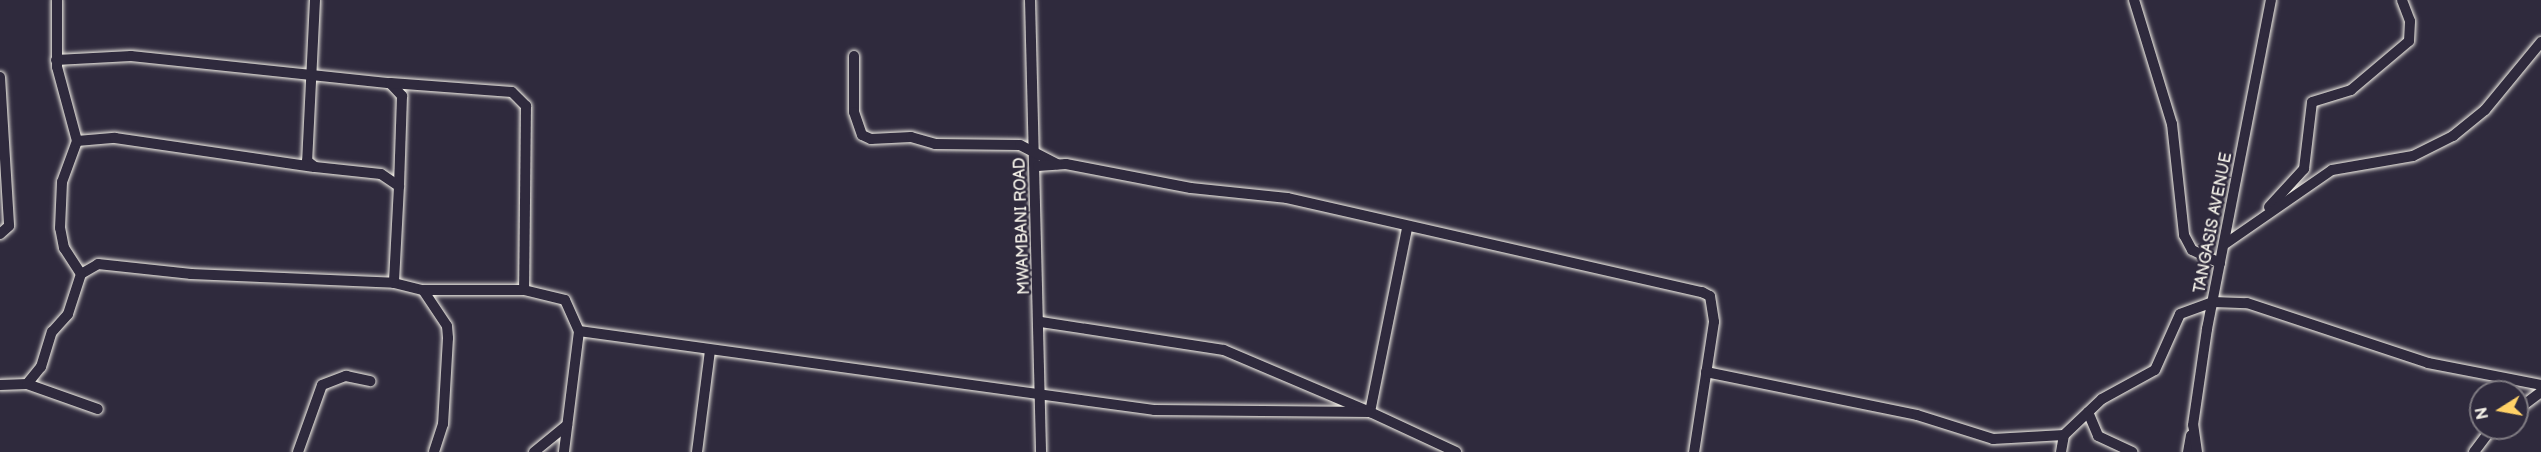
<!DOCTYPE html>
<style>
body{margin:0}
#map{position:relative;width:2541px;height:452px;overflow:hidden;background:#2f2a3d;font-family:"Balsamiq Sans",sans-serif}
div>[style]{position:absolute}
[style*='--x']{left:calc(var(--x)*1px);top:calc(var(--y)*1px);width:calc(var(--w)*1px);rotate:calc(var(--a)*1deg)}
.roads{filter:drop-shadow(0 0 2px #f4f1e8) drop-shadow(0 0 2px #f4f1e8)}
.street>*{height:10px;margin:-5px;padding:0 5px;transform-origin:5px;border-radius:5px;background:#2f2a3d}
span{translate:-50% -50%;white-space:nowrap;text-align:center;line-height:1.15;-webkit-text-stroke:4.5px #2f2a3d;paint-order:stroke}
.street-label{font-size:16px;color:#f4f1e8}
.north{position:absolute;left:2469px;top:380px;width:60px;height:60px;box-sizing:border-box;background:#2f2a3d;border:2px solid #7e7a81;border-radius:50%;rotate:259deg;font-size:16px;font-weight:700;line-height:24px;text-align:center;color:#f4f1e8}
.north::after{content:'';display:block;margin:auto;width:21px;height:27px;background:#ffd166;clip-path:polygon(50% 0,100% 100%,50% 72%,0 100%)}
</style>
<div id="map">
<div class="roads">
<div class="street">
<div style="--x:315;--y:0;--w:161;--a:92.8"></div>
<div style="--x:307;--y:161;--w:10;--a:37"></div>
<div style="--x:315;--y:167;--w:66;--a:6.1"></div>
<div style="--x:381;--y:174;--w:22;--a:34"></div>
<div style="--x:399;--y:186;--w:97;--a:93"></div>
<div style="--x:394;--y:283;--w:30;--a:14"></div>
<div style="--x:423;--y:290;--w:101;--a:0"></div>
<div style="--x:524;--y:290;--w:42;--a:13.7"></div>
<div style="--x:565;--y:300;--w:34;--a:66"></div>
<div style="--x:579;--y:331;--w:122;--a:97.1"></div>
<div style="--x:1030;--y:0;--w:452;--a:88.6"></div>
<div style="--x:2134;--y:0;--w:130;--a:73"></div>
<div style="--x:2172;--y:124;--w:112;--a:83.8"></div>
<div style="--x:2184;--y:235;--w:17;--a:62"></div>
<div style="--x:2192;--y:250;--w:31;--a:25"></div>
<div style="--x:854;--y:56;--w:56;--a:90"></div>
<div style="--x:854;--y:112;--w:24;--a:71"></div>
<div style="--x:862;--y:135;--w:10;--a:24"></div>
<div style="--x:871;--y:139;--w:40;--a:-2.9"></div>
<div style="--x:911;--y:137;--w:25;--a:16"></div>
<div style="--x:935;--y:144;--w:85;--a:0.7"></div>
<div style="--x:1020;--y:145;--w:42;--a:27.2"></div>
<div style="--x:56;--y:60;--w:75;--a:-3.1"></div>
<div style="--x:131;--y:56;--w:260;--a:6"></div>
<div style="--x:390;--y:83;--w:18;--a:47"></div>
<div style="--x:402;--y:96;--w:90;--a:91.9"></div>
<div style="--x:0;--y:77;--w:149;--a:86.5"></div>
<div style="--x:9;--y:226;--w:12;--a:138"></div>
<div style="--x:391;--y:83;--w:121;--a:4.3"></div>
<div style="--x:512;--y:92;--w:20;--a:45"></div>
<div style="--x:526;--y:106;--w:184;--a:90.6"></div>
<div style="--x:77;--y:141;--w:38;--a:-5"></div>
<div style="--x:115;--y:138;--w:201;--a:8.3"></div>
<div style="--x:1038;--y:166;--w:28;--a:-4"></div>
<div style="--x:1066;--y:164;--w:127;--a:10.9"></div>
<div style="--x:1191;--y:188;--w:97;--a:5.9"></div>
<div style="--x:1287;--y:198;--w:426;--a:12.8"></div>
<div style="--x:1702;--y:292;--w:9;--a:27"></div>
<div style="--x:1710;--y:296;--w:26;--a:81"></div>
<div style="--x:1714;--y:322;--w:132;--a:98.7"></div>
<div style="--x:2269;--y:207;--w:52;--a:-47.4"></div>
<div style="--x:2304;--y:169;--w:67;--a:-83.2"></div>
<div style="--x:2312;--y:102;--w:41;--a:-17.1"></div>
<div style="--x:2351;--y:90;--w:76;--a:-40.2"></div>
<div style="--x:2409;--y:41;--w:20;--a:-87"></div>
<div style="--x:2410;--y:21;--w:22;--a:-111"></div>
<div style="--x:2225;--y:244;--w:130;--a:-34.7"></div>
<div style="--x:2332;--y:170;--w:82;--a:-9.8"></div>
<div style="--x:2413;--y:156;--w:45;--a:-26.6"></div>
<div style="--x:2453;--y:136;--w:41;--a:-39.1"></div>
<div style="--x:2485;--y:110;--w:88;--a:-50.5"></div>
<div style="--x:81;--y:274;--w:20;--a:-30"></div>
<div style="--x:98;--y:264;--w:94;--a:6.1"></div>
<div style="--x:191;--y:274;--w:203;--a:2.5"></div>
<div style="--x:423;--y:290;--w:43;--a:56.3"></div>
<div style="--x:447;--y:326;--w:12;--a:85"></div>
<div style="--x:448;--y:338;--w:86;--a:93.3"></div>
<div style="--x:443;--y:424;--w:29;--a:108"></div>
<div style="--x:1041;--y:322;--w:185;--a:8.7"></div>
<div style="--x:1224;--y:350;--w:159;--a:23"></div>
<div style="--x:1370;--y:412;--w:187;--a:-78.6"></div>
<div style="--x:579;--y:331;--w:580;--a:7.82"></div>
<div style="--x:1154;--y:410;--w:216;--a:0.5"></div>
<div style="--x:1370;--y:412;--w:95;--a:24.9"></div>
<div style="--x:1706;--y:372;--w:215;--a:11.5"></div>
<div style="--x:1917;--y:415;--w:80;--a:17.5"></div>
<div style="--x:1993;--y:439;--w:71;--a:-3.2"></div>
<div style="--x:27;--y:384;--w:22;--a:-51"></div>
<div style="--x:41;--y:367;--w:37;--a:-73"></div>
<div style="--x:52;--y:332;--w:24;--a:-48"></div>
<div style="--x:68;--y:314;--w:42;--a:-72"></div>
<div style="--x:81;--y:274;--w:31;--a:-123"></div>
<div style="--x:64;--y:248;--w:20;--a:-101"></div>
<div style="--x:60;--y:228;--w:46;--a:-87.5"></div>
<div style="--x:62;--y:182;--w:44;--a:-69.9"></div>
<div style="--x:77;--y:141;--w:77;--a:-105.1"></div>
<div style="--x:57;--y:67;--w:67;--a:-90"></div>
<div style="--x:0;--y:385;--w:27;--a:-2"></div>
<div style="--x:27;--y:384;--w:75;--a:19.4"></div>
<div style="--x:2517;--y:410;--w:30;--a:-37"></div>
<div style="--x:2088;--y:412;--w:26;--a:67"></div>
<div style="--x:2098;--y:436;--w:38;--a:25"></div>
<div style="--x:298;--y:452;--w:71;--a:-70.3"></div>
<div style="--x:322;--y:385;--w:26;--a:-21"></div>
<div style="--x:346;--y:376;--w:25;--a:12"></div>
<div style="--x:534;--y:452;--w:43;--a:-39.3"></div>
<div style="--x:697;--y:452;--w:103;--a:-82.7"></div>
<div style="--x:2061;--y:452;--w:17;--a:-80"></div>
<div style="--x:2064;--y:435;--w:52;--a:-43.5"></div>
<div style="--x:2102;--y:399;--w:60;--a:-28.7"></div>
<div style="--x:2155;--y:370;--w:61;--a:-65.9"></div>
<div style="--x:2180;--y:314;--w:35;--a:-20"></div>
<div style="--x:2213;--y:302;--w:34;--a:2"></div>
<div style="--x:2247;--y:303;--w:191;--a:18.3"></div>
<div style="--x:2428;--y:363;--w:115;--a:11"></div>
<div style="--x:2188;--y:452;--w:17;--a:-80"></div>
<div style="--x:2197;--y:452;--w:27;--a:-98"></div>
<div style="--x:2193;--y:425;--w:97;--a:-81.7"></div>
<div style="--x:2207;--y:329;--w:335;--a:-79"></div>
<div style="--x:2474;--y:452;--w:30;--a:-53"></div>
</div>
</div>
<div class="street-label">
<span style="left:2214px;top:223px;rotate:-79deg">TANGASIS AVENUE</span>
<span style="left:1023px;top:226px;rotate:-92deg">MWAMBANI ROAD</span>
</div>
<div class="north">N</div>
</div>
